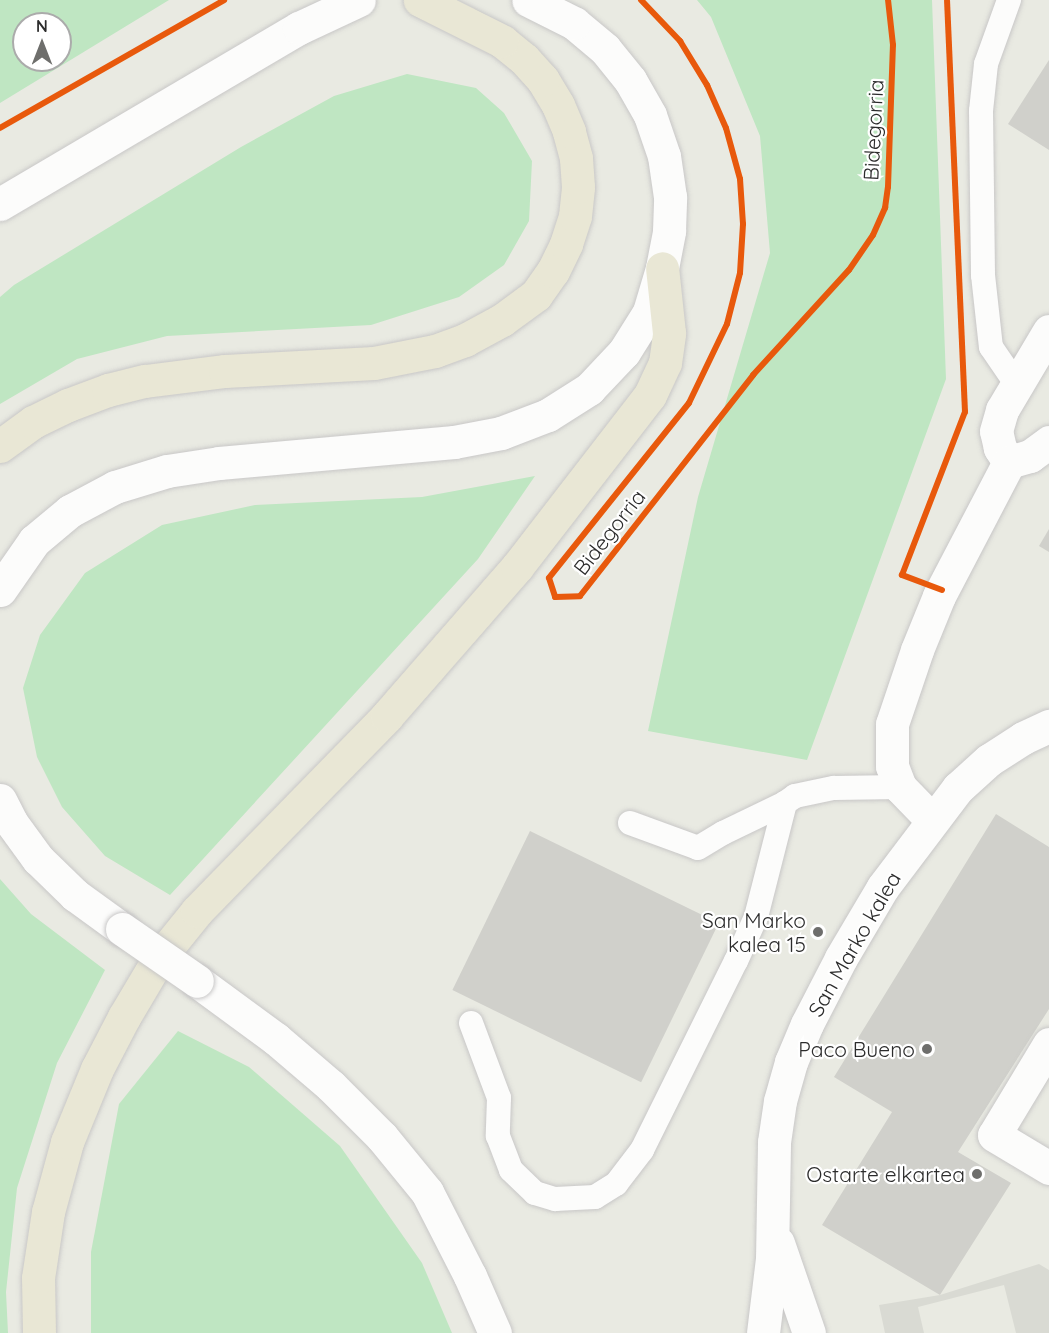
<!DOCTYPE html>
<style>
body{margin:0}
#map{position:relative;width:1049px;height:1333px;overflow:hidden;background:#e9eae2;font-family:Quicksand,sans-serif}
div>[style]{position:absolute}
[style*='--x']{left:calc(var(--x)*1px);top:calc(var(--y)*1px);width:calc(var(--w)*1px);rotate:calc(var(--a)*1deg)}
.green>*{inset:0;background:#bfe6c2}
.plaza>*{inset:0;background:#d9dad3}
.building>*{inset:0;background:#d0d0cb;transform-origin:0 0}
.roads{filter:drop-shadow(0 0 2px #c8c7c7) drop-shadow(0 0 2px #c8c7c7)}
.service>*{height:24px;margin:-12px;padding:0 12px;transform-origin:12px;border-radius:12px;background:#fcfcfb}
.minor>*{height:33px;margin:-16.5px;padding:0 16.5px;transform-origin:16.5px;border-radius:16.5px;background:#fcfcfb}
.tertiary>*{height:33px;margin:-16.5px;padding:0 16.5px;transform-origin:16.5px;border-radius:16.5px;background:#fcfcfb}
.motorway>*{height:33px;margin:-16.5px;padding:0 16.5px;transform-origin:16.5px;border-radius:16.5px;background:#e9e7d5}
.bridges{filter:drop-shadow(0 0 2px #c8c7c7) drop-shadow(0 0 2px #c8c7c7)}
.tertiary-bridge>*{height:33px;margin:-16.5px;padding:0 16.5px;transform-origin:16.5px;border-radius:16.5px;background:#fcfcfb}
.cycleway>*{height:6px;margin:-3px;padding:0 3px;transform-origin:3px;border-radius:3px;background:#e8590c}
.dots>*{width:16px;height:16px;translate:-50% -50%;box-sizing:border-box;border:3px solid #fff;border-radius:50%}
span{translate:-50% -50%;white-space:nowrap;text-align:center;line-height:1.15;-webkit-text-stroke:4.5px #fff;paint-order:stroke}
.street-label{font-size:21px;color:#2c2c2c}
.poi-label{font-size:21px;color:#2c2c2c}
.right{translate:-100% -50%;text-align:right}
.north{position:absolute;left:12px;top:12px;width:60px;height:60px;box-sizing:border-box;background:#fff;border:2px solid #ababab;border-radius:50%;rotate:0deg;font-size:16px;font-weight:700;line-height:24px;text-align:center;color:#2c2c2c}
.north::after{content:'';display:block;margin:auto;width:21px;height:27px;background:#6e6e6c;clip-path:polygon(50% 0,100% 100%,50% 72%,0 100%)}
</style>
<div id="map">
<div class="green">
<div style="clip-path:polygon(evenodd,0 0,169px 0,0 103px,0 0,24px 24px,60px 24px,60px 60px,24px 60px,24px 24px)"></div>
<div style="clip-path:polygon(697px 0,932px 0,946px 379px,807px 760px,648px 731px,698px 497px,770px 253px,760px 136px,711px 17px)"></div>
<div style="clip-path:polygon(407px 74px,476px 88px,504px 113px,532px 161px,529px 221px,504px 265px,459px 297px,371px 325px,167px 336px,77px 359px,0 404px,0 297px,14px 285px,241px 147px,334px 96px)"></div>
<div style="clip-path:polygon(535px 476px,478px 559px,170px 895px,105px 856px,62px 807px,37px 757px,23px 688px,40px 635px,85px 573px,162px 525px,255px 505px,422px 497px)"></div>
<div style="clip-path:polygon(0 879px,31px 914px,105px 970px,57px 1063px,17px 1188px,6px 1292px,8px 1333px,0 1333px)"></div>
<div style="clip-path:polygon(178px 1031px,249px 1067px,340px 1146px,422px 1263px,452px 1333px,91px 1333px,91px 1252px,119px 1104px)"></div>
</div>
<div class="plaza">
<div style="clip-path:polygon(1039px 1264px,1049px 1270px,1049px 1333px,1016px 1333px,1004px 1285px,918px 1307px,924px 1333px,885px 1333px,879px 1305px,940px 1295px)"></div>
</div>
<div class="building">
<div style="clip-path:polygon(1049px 60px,1049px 150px,1008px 124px)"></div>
<div style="clip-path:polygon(1049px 529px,1049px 552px,1039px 546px)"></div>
<div style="clip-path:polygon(996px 814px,1049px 847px,1049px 1009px,958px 1152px,1011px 1183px,940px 1295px,822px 1225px,892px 1112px,834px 1077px)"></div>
<div style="left:530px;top:831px;width:210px;height:177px;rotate:26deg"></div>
</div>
<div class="roads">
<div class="service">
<div style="--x:1009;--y:0;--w:68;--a:109.8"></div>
<div style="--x:986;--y:64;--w:47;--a:96.1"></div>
<div style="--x:981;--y:111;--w:164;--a:89.3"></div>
<div style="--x:983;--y:275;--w:72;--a:83.7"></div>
<div style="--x:991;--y:347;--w:46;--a:55.6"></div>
<div style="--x:630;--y:823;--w:72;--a:20.2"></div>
<div style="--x:698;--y:848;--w:29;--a:-31"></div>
<div style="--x:723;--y:833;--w:69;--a:-25.8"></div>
<div style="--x:471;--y:1023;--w:80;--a:69.5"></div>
<div style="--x:499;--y:1098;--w:38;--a:92"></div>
<div style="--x:498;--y:1136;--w:36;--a:69"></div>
<div style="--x:511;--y:1170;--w:33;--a:44"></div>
<div style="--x:535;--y:1193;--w:21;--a:17"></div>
<div style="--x:555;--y:1199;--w:40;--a:-2.9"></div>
<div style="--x:595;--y:1197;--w:25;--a:-32"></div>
<div style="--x:616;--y:1184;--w:43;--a:-52.6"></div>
<div style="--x:642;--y:1150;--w:211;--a:-63.6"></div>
<div style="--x:736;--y:961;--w:48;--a:-65.6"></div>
<div style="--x:756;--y:917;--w:118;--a:-75.7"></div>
<div style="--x:785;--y:803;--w:12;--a:-35"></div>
<div style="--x:795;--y:796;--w:40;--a:-12"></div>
<div style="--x:834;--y:788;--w:66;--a:-0.9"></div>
</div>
<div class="minor">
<div style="--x:1009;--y:462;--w:17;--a:-123"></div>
<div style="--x:1000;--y:448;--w:17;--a:-103"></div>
<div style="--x:996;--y:431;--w:22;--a:-74"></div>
<div style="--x:1002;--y:410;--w:92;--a:-59.3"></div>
<div style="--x:932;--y:820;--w:46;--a:-134.1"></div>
<div style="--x:900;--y:787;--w:22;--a:-111"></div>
<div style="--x:892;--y:766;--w:42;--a:-90"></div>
<div style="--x:892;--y:724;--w:78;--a:-71.3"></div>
<div style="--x:917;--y:650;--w:58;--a:-67.8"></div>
<div style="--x:939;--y:596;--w:151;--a:-62.4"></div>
<div style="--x:1009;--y:462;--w:22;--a:-16"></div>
<div style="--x:1030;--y:456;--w:24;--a:-36"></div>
<div style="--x:1049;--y:1044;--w:106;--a:121.1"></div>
<div style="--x:994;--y:1135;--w:64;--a:31"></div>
<div style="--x:778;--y:1243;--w:95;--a:71"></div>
<div style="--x:763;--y:1333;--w:75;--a:-83.1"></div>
<div style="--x:772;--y:1259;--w:117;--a:-89"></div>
<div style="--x:774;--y:1142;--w:41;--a:-81.7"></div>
<div style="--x:780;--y:1101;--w:41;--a:-74.2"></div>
<div style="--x:791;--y:1062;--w:41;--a:-67.2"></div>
<div style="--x:807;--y:1024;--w:74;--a:-62.7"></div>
<div style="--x:841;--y:958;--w:82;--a:-59.4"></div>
<div style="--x:883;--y:887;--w:124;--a:-52.9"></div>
<div style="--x:958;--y:788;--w:42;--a:-42.1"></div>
<div style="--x:989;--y:760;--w:40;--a:-32.9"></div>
<div style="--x:1023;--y:738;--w:29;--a:-25"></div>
</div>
<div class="tertiary">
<div style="--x:0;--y:204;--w:347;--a:-30.5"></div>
<div style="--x:299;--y:28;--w:66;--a:-25"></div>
<div style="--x:0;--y:590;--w:60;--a:-55.2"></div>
<div style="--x:34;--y:541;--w:47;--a:-39.8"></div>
<div style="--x:70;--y:511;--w:51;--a:-28.1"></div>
<div style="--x:115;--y:487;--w:54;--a:-17.1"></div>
<div style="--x:167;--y:471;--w:53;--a:-8.7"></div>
<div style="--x:219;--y:463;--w:236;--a:-5.1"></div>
<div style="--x:454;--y:442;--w:48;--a:-10.8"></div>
<div style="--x:501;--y:433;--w:50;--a:-21"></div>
<div style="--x:548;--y:415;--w:49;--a:-32.4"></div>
<div style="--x:589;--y:389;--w:51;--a:-46.6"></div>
<div style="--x:624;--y:352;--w:47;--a:-58"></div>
<div style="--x:649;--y:312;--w:46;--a:-73.5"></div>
<div style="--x:662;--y:268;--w:38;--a:-79"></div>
<div style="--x:669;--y:231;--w:34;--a:-88"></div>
<div style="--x:670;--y:197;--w:41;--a:-98.3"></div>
<div style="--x:664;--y:156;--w:43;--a:-108.9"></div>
<div style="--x:650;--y:115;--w:40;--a:-119.7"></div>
<div style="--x:630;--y:80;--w:40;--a:-129"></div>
<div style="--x:605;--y:49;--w:40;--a:-140"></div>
<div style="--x:574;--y:23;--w:51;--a:-153.4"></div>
<div style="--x:0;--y:800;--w:25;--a:63"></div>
<div style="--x:11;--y:822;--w:46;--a:53.9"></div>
<div style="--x:38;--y:859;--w:52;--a:44.2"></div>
<div style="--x:75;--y:895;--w:58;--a:35.9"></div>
<div style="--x:197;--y:981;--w:98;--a:36.3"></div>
<div style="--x:276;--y:1039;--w:72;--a:40.5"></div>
<div style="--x:331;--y:1086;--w:72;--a:45"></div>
<div style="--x:382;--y:1137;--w:71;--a:50.7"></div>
<div style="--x:427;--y:1192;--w:94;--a:62.9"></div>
<div style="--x:470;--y:1276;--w:62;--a:66.3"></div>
</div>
<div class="motorway">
<div style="--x:0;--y:446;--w:41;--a:-36"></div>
<div style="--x:33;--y:422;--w:39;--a:-26"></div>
<div style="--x:68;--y:405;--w:43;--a:-20.6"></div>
<div style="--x:108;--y:390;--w:38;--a:-14"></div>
<div style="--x:145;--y:381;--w:81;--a:-7.1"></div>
<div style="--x:225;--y:371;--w:149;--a:-3.1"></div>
<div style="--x:374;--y:363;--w:62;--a:-11.1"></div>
<div style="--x:435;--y:351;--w:32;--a:-20"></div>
<div style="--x:465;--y:340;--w:42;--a:-28.4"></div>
<div style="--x:502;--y:320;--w:42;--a:-36.3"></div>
<div style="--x:536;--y:295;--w:29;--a:-55"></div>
<div style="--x:553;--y:271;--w:30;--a:-64"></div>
<div style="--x:566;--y:244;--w:29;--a:-72"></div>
<div style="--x:575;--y:216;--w:29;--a:-84"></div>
<div style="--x:578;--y:187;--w:29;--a:-94"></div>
<div style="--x:576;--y:158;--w:28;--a:-105"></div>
<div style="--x:569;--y:131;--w:28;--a:-113"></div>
<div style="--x:558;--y:105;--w:29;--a:-121"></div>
<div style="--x:543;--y:80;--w:28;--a:-132"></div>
<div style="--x:524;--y:59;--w:28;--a:-141"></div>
<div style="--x:502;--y:41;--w:92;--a:-153.4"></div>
<div style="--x:39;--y:1333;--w:55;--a:-91"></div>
<div style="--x:38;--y:1278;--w:67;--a:-81.4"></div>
<div style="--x:48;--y:1212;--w:73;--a:-74.8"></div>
<div style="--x:67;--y:1142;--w:79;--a:-67.7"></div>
<div style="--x:97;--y:1069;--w:59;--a:-62.6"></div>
<div style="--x:124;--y:1017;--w:69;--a:-59.3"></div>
<div style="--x:159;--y:958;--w:60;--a:-51"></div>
<div style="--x:197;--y:911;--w:272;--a:-45.7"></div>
<div style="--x:387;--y:716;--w:198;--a:-48.9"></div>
<div style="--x:517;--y:567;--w:217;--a:-52.3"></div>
<div style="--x:650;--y:395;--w:35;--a:-65"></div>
<div style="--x:665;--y:363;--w:30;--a:-82"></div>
<div style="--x:669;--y:333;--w:65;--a:-96.1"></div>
</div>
</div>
<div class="bridges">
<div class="tertiary-bridge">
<div style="--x:122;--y:929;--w:91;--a:34.7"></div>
</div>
</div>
<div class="cycleway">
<div style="--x:641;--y:0;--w:57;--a:46.4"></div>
<div style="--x:680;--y:41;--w:52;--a:58.5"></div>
<div style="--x:707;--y:85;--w:47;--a:66.2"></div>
<div style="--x:726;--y:128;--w:53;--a:74.6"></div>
<div style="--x:740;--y:179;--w:45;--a:86.2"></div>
<div style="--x:743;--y:224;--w:49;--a:93.5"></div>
<div style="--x:740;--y:273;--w:53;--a:104.3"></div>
<div style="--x:727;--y:324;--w:88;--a:115.7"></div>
<div style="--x:689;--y:403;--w:224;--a:128.7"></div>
<div style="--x:549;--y:578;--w:20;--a:72"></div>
<div style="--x:555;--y:597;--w:25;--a:-2"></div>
<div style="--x:580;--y:596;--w:281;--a:-51.9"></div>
<div style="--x:753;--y:375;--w:142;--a:-47.6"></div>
<div style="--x:849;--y:270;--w:42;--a:-55.6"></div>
<div style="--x:873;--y:235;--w:30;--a:-66"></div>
<div style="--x:885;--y:208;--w:21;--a:-82"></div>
<div style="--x:888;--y:187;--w:142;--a:-88"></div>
<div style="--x:893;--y:45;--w:45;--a:-96.3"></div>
<div style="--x:0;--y:128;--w:258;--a:-29.7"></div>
<div style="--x:942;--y:590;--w:43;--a:-159.4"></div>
<div style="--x:902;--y:575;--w:175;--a:-68.9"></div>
<div style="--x:965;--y:412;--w:412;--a:-92.5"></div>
</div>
<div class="dots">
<div style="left:818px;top:932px;background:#6e6e6c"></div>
<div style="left:927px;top:1049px;background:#6e6e6c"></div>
<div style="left:977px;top:1174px;background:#6e6e6c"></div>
</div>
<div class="street-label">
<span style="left:873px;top:130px;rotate:-87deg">Bidegorria</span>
<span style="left:609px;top:532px;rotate:-52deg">Bidegorria</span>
<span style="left:854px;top:944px;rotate:-60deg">San Marko kalea</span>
</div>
<div class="poi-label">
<span class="right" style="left:806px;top:932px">San Marko<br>kalea 15</span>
<span class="right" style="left:915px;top:1049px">Paco Bueno</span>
<span class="right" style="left:965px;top:1174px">Ostarte elkartea</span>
</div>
<div class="north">N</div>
</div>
